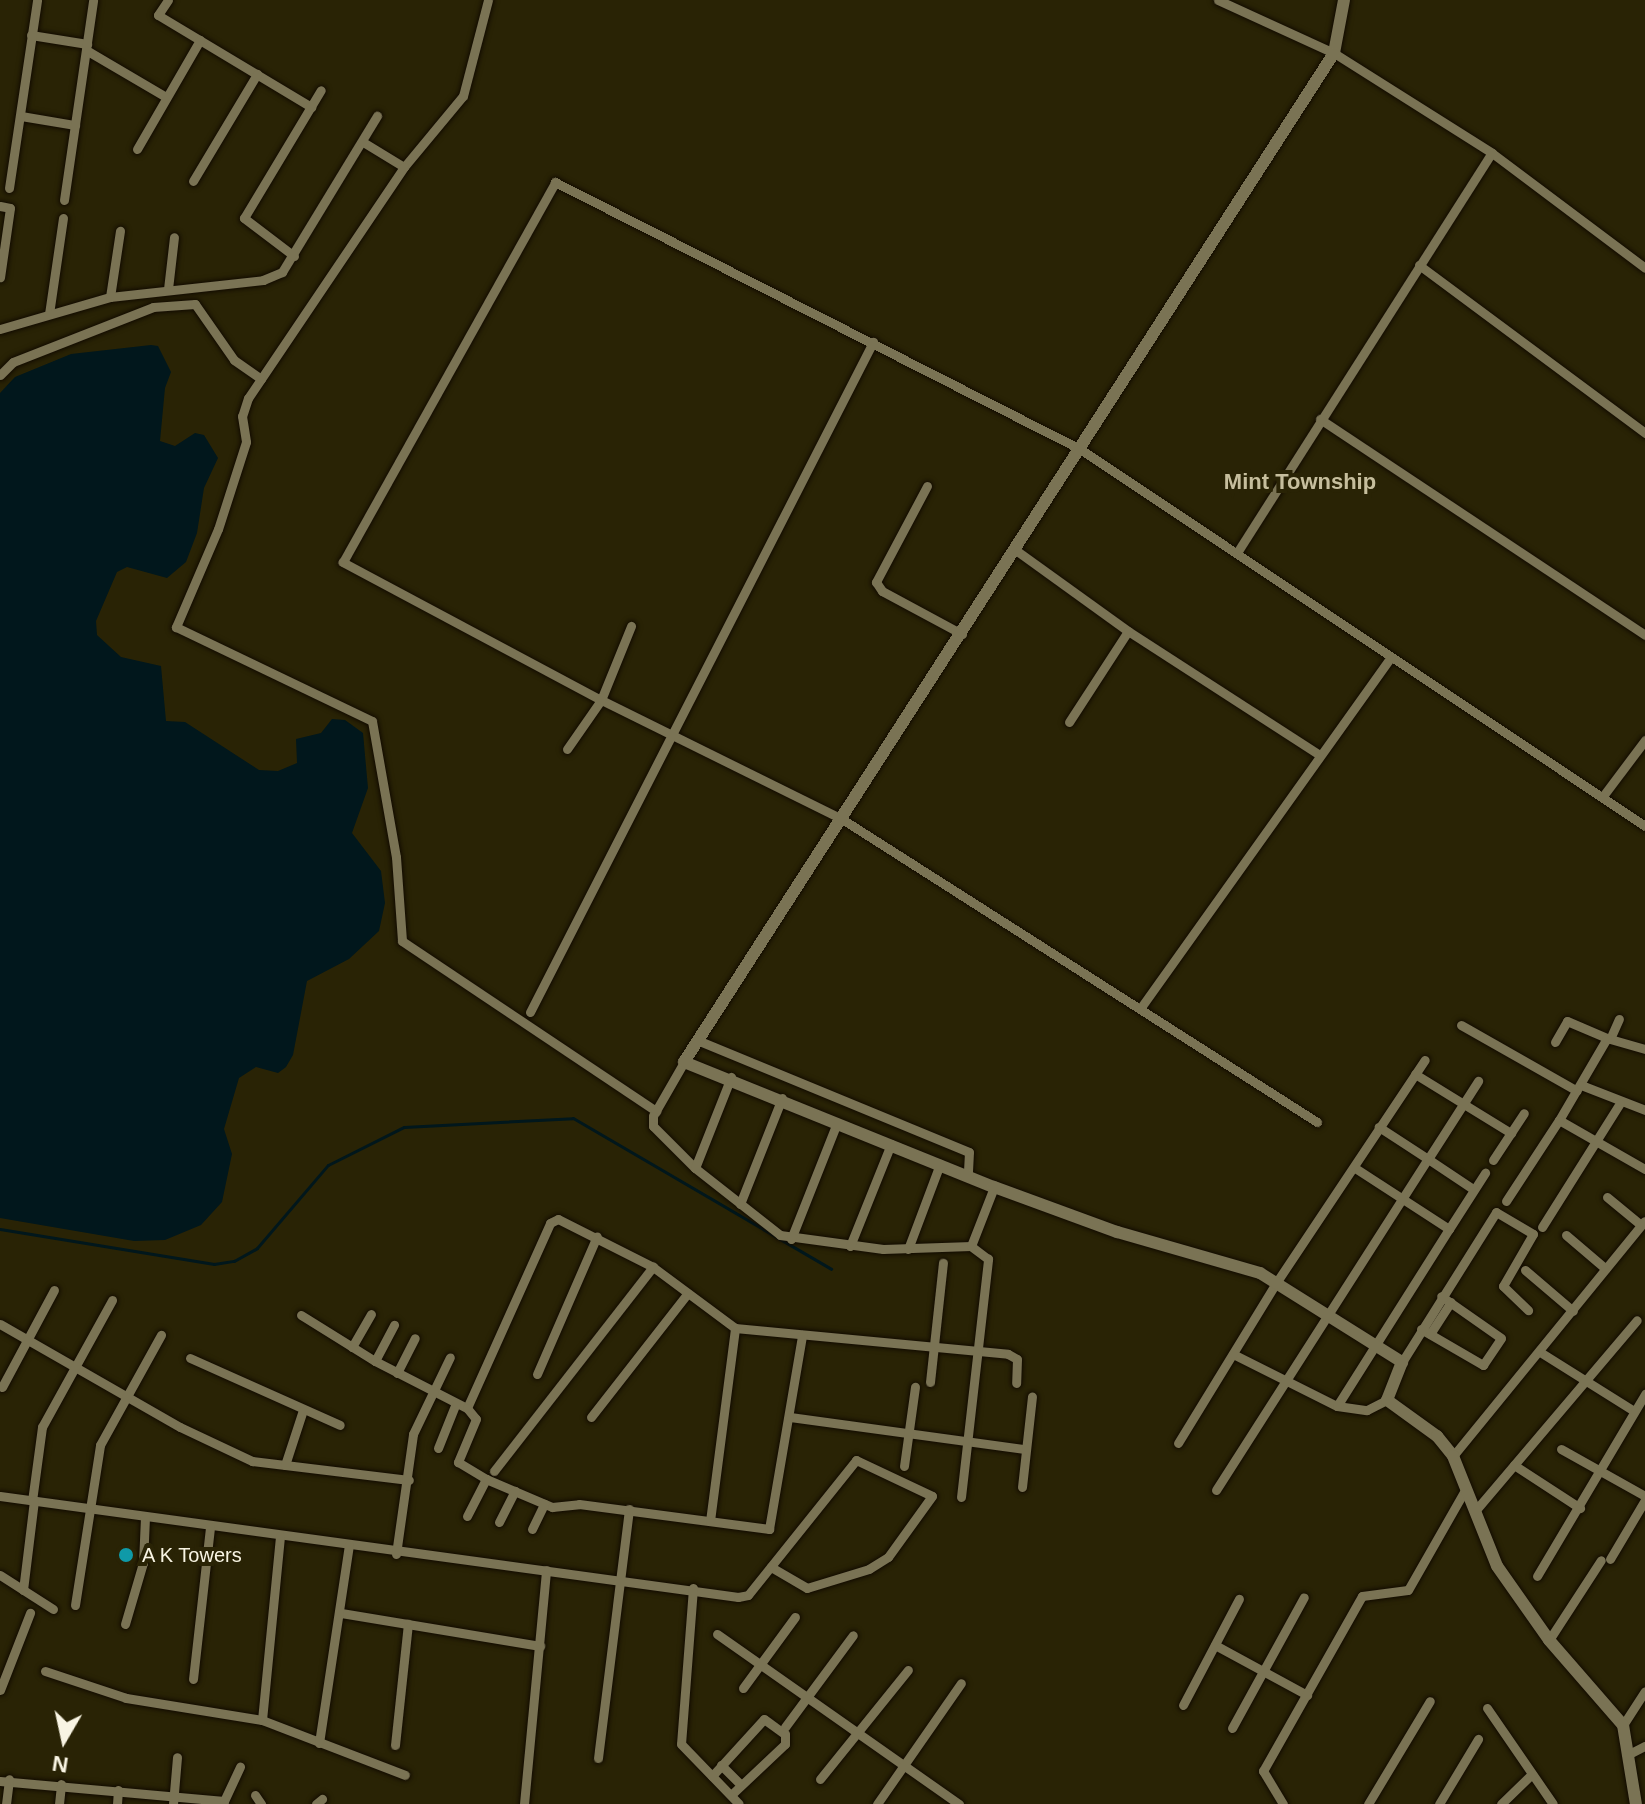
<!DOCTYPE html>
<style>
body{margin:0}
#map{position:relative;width:1645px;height:1804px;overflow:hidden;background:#292305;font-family:Arial,sans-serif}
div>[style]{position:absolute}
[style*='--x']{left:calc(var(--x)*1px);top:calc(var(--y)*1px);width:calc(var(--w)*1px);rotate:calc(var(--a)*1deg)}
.water>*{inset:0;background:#01171c}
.stream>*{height:3px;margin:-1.5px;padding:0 1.5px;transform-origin:1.5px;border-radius:1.5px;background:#01171c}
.roads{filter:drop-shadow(0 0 2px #120b00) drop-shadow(0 0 2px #120b00)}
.minor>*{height:9px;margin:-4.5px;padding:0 4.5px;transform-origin:4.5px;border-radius:4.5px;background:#7a7354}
.tertiary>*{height:12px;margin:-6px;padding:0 6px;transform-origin:6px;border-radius:6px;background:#7a7354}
.dots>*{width:22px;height:22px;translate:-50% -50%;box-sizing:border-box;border:4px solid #292305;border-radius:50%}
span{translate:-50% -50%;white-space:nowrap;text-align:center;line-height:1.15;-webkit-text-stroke:8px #292305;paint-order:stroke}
.poi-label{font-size:20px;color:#f8f4e3}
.left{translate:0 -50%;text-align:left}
.neighbourhood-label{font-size:22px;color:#c6be9d;font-weight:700}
.north{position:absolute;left:24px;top:1700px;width:80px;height:80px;-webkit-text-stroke:6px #292305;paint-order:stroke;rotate:189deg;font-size:22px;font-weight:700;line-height:32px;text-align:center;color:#f8f4e3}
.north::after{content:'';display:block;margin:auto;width:28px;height:36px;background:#f8f4e3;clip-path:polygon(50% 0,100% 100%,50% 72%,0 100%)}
</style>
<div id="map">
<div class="water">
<div style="clip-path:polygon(151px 345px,158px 346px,171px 372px,165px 388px,160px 441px,175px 446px,195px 433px,204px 435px,218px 458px,204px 488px,197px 533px,186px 562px,167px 578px,127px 567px,117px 572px,96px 621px,97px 635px,121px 657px,161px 666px,166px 721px,185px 722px,259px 770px,278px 771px,297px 763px,296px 739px,321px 733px,332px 719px,345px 720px,363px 733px,368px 788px,352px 833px,381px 871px,385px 903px,379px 931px,349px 959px,307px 981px,293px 1055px,286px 1067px,278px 1073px,256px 1067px,239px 1078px,224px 1129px,232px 1154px,222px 1202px,201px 1225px,165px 1240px,134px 1241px,0 1218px,0 393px,15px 377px,71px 354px)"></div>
</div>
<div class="stream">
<div style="--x:0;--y:1229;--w:217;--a:9.3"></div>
<div style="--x:214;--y:1264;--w:20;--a:-9"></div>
<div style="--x:234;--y:1261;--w:26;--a:-29"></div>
<div style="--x:257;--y:1248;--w:109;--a:-49.5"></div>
<div style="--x:328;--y:1165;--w:85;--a:-26.6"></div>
<div style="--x:404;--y:1127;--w:169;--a:-3"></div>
<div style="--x:573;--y:1118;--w:299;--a:30.3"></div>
</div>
<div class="roads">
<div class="minor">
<div style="--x:168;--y:0;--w:18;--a:124"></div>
<div style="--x:158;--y:15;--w:179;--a:31"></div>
<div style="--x:1218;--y:0;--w:128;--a:24.6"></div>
<div style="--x:1334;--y:53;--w:187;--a:32.3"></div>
<div style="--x:1492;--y:153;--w:191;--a:36.9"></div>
<div style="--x:31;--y:35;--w:57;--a:9.1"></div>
<div style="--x:86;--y:50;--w:93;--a:30.4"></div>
<div style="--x:21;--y:116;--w:55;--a:9.5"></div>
<div style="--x:363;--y:142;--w:48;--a:31.4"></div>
<div style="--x:404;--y:167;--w:92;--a:-50.3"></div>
<div style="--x:463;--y:96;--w:99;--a:-75.4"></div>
<div style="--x:137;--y:149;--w:126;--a:-60"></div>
<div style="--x:404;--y:167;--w:279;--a:124"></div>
<div style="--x:248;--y:398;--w:19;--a:108"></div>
<div style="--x:242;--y:416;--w:26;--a:81"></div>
<div style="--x:246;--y:442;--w:91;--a:107.8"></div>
<div style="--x:218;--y:529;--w:107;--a:113.2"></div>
<div style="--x:176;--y:627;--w:217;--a:25.6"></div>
<div style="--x:372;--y:721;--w:138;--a:80"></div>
<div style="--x:396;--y:857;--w:84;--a:85.9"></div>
<div style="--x:402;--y:941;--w:306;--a:33.8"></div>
<div style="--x:193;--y:181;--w:125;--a:-59.1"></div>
<div style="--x:9;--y:188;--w:190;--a:-81.5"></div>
<div style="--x:64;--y:200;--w:202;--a:-81.7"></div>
<div style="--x:0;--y:206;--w:10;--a:11"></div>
<div style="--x:10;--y:208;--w:70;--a:98.2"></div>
<div style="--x:294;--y:256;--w:63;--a:-142.8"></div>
<div style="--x:244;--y:218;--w:149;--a:-59"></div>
<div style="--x:1419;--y:265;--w:282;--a:36.6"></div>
<div style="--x:168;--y:289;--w:52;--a:-83.4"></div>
<div style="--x:110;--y:297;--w:67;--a:-81.4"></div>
<div style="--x:49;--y:314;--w:97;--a:-81.7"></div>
<div style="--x:0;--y:329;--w:115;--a:-16.2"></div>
<div style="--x:110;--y:297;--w:154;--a:-6.3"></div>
<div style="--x:263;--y:280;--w:21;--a:-23"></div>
<div style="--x:282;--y:272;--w:183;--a:-58.7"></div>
<div style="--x:0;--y:375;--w:18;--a:-45"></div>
<div style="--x:13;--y:362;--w:150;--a:-21.4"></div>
<div style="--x:153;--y:307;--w:42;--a:-4.1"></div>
<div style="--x:195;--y:304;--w:68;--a:55.1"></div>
<div style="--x:234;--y:360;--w:33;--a:35"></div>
<div style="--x:1320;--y:419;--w:390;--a:33.6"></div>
<div style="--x:927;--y:486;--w:109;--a:118"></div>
<div style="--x:876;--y:582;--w:11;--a:56"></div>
<div style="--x:882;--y:591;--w:91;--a:28.3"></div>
<div style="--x:1017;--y:551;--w:137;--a:35.8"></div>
<div style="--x:1128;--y:631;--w:226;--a:32.9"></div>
<div style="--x:1238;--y:551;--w:472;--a:-57.5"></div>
<div style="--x:1069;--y:722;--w:108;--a:-57"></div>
<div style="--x:567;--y:749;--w:60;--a:-55.2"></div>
<div style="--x:601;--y:700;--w:80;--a:-67.9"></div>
<div style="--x:1603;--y:796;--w:70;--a:-53.1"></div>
<div style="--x:1142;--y:1006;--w:427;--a:-54.5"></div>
<div style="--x:530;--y:1012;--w:753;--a:-62.89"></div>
<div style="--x:1461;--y:1025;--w:133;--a:29.6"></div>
<div style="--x:1610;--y:1039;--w:22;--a:-66"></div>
<div style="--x:697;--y:1040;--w:294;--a:22.4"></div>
<div style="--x:969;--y:1152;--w:22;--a:93"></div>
<div style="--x:1555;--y:1042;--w:24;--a:-60"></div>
<div style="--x:1567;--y:1021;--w:43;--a:23"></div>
<div style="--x:1645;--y:1049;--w:40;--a:-164"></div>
<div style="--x:1607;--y:1038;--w:95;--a:120.3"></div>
<div style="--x:1559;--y:1120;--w:99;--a:29.7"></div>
<div style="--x:684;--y:1062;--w:62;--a:119.9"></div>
<div style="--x:653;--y:1116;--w:10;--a:90"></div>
<div style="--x:653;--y:1126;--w:59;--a:45"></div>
<div style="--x:695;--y:1168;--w:108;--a:38.2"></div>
<div style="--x:780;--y:1235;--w:104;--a:7.7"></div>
<div style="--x:883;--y:1249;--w:88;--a:-2"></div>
<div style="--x:1415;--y:1074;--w:113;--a:31.6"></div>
<div style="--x:1581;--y:1085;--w:69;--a:21.3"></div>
<div style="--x:1317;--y:1122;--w:563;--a:-147.47"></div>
<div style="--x:842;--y:819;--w:269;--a:-153.7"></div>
<div style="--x:601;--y:700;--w:293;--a:-151.9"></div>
<div style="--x:343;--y:562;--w:435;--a:-60.8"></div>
<div style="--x:555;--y:182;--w:589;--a:26.96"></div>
<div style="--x:1080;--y:449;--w:679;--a:33.71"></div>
<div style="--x:1493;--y:1160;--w:56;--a:-56.6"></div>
<div style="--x:695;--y:1168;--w:98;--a:-68.4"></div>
<div style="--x:1473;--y:1189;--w:54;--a:-146.3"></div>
<div style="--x:1428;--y:1159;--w:93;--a:-57.3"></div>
<div style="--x:1607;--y:1197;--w:44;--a:39.5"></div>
<div style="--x:1506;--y:1201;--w:97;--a:-56.8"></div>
<div style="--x:740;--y:1204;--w:114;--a:-68.4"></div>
<div style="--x:1542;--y:1227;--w:146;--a:-57.8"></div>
<div style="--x:1449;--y:1229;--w:67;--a:-57.3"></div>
<div style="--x:1566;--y:1235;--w:52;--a:40.4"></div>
<div style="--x:791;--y:1239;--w:125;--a:-68.4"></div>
<div style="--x:850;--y:1246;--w:110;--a:-68.1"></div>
<div style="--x:908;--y:1249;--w:91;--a:-69.4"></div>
<div style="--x:1525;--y:1270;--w:63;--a:40.5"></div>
<div style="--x:301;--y:1315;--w:87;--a:31.9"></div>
<div style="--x:375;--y:1361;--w:103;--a:27.1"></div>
<div style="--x:467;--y:1408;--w:203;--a:-65.8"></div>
<div style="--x:550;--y:1223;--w:9;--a:-27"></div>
<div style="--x:558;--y:1219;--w:106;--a:26.8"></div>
<div style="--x:653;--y:1267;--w:102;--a:36.6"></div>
<div style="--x:735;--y:1328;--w:274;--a:5.4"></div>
<div style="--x:1008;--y:1354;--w:10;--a:29"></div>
<div style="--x:1017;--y:1359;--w:24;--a:92"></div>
<div style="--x:0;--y:1324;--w:207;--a:29.8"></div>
<div style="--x:180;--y:1427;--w:80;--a:25.3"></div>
<div style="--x:252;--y:1461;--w:158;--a:6.9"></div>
<div style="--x:1421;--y:1329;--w:72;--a:30.1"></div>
<div style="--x:1483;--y:1365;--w:32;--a:-56"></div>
<div style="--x:1501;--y:1338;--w:73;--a:-145"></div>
<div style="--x:1430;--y:1334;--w:38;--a:-57"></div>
<div style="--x:352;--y:1347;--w:38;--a:-60"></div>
<div style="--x:1540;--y:1352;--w:111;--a:32.1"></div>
<div style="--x:1233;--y:1354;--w:116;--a:26.6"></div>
<div style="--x:1337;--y:1406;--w:30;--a:8"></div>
<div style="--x:1367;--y:1410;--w:22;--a:-27"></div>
<div style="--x:190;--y:1358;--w:164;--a:24.1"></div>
<div style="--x:375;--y:1361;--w:41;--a:-62.2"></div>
<div style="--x:1402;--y:1362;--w:177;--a:-57.9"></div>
<div style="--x:1496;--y:1212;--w:43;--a:30.7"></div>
<div style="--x:1533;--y:1234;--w:60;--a:120"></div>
<div style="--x:1503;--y:1286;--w:35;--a:44"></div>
<div style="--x:397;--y:1373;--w:39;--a:-63"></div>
<div style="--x:537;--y:1374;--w:150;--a:-66.5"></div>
<div style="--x:930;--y:1382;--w:120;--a:-83.8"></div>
<div style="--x:2;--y:1387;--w:110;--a:-61.8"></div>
<div style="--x:1337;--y:1406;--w:209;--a:-57.7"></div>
<div style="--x:1449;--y:1229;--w:112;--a:-147"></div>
<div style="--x:467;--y:1408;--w:14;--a:51"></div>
<div style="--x:476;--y:1419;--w:47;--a:112.7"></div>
<div style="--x:458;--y:1462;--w:33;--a:31"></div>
<div style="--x:591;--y:1417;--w:157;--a:-52"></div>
<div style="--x:790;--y:1417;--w:237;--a:7.8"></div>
<div style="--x:1178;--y:1443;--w:188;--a:-58.5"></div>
<div style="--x:1276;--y:1283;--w:268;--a:-56.3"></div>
<div style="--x:438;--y:1448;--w:48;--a:-68.2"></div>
<div style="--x:1561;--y:1449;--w:96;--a:29.2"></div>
<div style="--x:1453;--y:1456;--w:303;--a:-50.8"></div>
<div style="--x:285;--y:1465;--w:58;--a:-71.9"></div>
<div style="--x:1514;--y:1465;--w:79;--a:33.1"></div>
<div style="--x:904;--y:1466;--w:80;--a:-82.1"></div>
<div style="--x:494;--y:1471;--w:259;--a:-52.1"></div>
<div style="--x:1022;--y:1487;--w:91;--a:-83.7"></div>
<div style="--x:1216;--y:1490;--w:393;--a:-57.4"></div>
<div style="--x:1428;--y:1159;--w:59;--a:-146.9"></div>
<div style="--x:0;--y:1496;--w:745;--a:7.79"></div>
<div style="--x:738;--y:1597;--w:10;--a:-11"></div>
<div style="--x:748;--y:1595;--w:173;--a:-51.3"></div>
<div style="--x:856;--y:1460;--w:84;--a:25.3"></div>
<div style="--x:932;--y:1496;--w:75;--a:125.8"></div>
<div style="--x:888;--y:1557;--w:22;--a:148"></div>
<div style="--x:869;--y:1569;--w:65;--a:163"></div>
<div style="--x:807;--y:1588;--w:42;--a:-149.7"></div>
<div style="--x:961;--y:1497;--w:240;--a:-83.5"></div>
<div style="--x:988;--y:1259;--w:21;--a:-143"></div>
<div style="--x:971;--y:1246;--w:63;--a:-68.7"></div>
<div style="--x:32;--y:1501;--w:75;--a:-82.3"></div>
<div style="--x:42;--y:1427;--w:145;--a:-61.1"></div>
<div style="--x:1475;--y:1511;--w:250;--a:-49.7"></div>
<div style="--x:467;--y:1516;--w:42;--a:-62.8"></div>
<div style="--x:486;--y:1479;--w:72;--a:23"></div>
<div style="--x:552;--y:1507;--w:27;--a:-6"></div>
<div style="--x:579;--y:1504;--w:192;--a:7.5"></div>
<div style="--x:769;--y:1529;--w:197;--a:-80.3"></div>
<div style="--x:710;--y:1521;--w:195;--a:-82.6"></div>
<div style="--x:499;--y:1522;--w:35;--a:-63"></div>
<div style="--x:532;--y:1529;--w:28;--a:-64"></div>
<div style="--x:396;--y:1554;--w:121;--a:-81.9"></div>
<div style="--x:413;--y:1434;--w:85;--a:-64.3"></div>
<div style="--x:1610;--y:1559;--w:69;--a:-59.3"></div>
<div style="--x:0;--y:1575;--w:63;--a:32.7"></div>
<div style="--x:1537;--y:1576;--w:212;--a:-59.3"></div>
<div style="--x:693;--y:1588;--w:156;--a:94.4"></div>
<div style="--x:681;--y:1744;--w:83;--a:46"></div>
<div style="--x:23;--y:1590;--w:90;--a:-83"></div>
<div style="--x:75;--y:1605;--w:162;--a:-81.1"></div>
<div style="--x:100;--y:1445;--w:126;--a:-61"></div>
<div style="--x:341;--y:1613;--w:202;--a:9.4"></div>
<div style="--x:125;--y:1624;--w:64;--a:-73.6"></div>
<div style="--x:143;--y:1563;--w:46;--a:-87.5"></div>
<div style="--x:717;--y:1634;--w:296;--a:35.1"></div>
<div style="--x:1549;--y:1640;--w:95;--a:-57"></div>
<div style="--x:1215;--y:1645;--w:105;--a:28.5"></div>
<div style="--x:45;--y:1671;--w:85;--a:18.4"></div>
<div style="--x:126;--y:1698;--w:138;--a:9.2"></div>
<div style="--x:262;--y:1720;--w:153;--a:21"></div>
<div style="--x:193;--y:1679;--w:153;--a:-83.6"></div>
<div style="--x:743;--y:1688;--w:88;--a:-53.8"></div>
<div style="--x:0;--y:1690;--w:83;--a:-68.7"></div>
<div style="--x:1183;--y:1705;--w:120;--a:-62.2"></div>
<div style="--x:1487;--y:1708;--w:116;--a:55.5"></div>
<div style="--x:262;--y:1720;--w:185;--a:-84.4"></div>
<div style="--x:1623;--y:1725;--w:40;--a:-57.1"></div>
<div style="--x:785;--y:1727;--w:114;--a:-53.5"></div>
<div style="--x:1232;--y:1728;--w:149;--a:-61.2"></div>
<div style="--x:319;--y:1743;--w:200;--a:-81.4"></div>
<div style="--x:395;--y:1745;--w:122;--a:-83.9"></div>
<div style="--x:1629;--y:1754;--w:18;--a:-27"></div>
<div style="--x:598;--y:1758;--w:251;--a:-82.9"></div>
<div style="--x:721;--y:1765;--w:28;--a:45"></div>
<div style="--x:712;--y:1776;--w:77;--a:-47.6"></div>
<div style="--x:764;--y:1719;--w:26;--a:36"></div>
<div style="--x:785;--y:1734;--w:10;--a:90"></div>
<div style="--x:785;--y:1744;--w:74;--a:136.6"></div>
<div style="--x:820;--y:1779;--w:140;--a:-51.1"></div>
<div style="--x:0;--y:1781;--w:225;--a:5.1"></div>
<div style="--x:224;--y:1801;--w:38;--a:-65"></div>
<div style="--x:255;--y:1795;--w:11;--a:56"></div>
<div style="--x:6;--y:1804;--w:25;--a:-83"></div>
<div style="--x:59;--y:1804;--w:20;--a:-84"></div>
<div style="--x:117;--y:1804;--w:14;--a:-86"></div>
<div style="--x:173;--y:1804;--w:47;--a:-85.1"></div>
<div style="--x:316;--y:1804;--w:8;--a:-40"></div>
<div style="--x:524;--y:1804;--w:235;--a:-84.6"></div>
<div style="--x:877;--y:1804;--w:147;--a:-55.2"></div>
<div style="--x:1283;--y:1804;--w:39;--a:-121"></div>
<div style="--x:1263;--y:1771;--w:201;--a:-60.5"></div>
<div style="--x:1362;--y:1596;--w:46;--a:-7.4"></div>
<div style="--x:1408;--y:1590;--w:115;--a:-60.3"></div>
<div style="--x:1368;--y:1804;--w:120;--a:-59"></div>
<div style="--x:1439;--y:1804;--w:76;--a:-59"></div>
<div style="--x:1501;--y:1804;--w:43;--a:-44.1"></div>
</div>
<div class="tertiary">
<div style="--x:1344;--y:0;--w:54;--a:100.7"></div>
<div style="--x:1334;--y:53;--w:1200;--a:122.79"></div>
<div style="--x:684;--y:1062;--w:334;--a:22"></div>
<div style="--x:994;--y:1187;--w:131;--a:20.1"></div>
<div style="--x:1117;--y:1232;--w:149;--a:16"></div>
<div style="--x:1260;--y:1273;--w:168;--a:32.1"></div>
<div style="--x:1402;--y:1362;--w:41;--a:111.5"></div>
<div style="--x:1387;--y:1400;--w:62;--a:35.8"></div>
<div style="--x:1437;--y:1436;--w:26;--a:51"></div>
<div style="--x:1453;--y:1456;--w:118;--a:68.2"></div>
<div style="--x:1497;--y:1566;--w:90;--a:54.9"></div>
<div style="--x:1549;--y:1640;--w:113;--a:49"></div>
<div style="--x:1623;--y:1725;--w:80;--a:80.7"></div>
</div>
</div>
<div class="dots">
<div style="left:126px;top:1555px;background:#0f9aa8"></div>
</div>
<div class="poi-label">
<span class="left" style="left:142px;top:1555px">A K Towers</span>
</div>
<div class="neighbourhood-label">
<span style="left:1300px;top:482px">Mint Township</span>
</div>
<div class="north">N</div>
</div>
